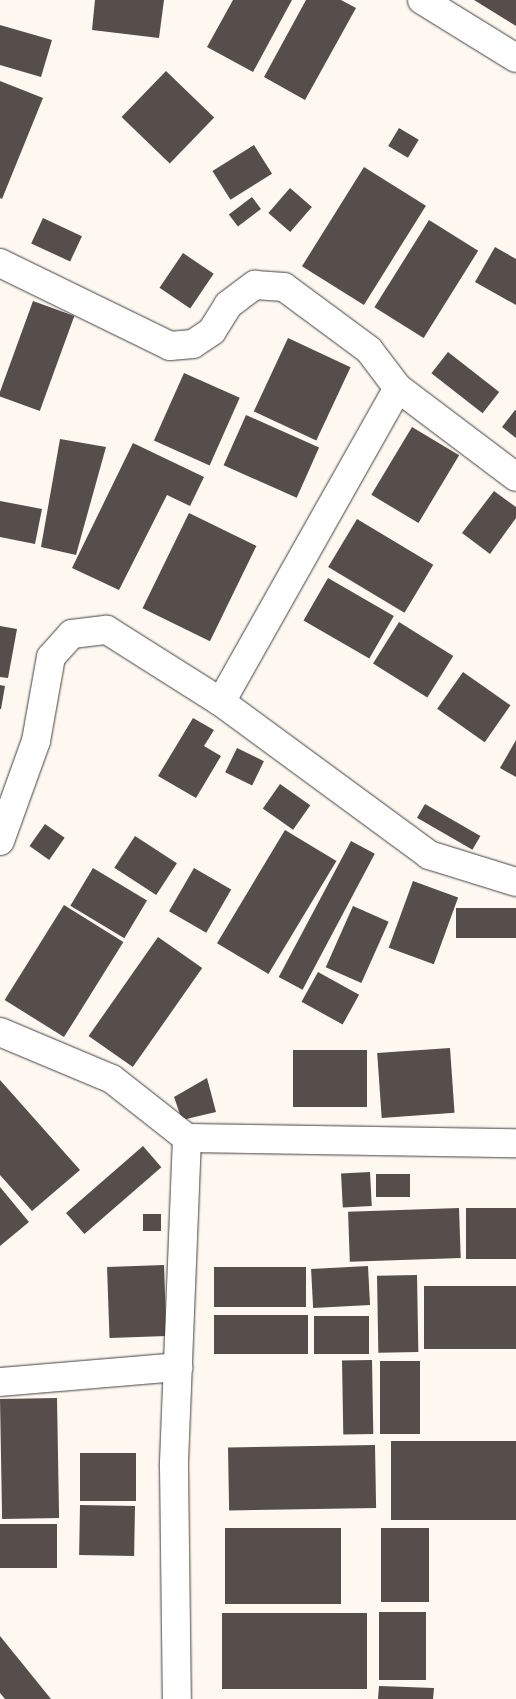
<!DOCTYPE html>
<style>
body{margin:0}
#map{position:relative;width:516px;height:1699px;overflow:hidden;background:#fef8f1;font-family:Spectral,serif}
div>[style]{position:absolute}
[style*='--x']{left:calc(var(--x)*1px);top:calc(var(--y)*1px);width:calc(var(--w)*1px);rotate:calc(var(--a)*1deg)}
.building>*{inset:0;background:#574d4b;transform-origin:0 0}
.roads{filter:drop-shadow(0 0 1px #414141) drop-shadow(0 0 1px #414141)}
.minor>*{height:28px;margin:-14px;padding:0 14px;transform-origin:14px;border-radius:14px;background:#fff}
span{translate:-50% -50%;white-space:nowrap;text-align:center;line-height:1.15;-webkit-text-stroke:5px #fff;paint-order:stroke}
</style>
<div id="map">
<div class="building">
<div style="clip-path:polygon(95px 0,164px 0,159px 38px,92px 30px)"></div>
<div style="clip-path:polygon(233px 0,292px 0,253px 72px,207px 47px)"></div>
<div style="clip-path:polygon(306px 0,341px 0,356px 8px,305px 100px,264px 77px)"></div>
<div style="clip-path:polygon(474px 0,516px 0,516px 26px)"></div>
<div style="clip-path:polygon(0 25px,52px 40px,41px 77px,0 65px)"></div>
<div style="left:166px;top:71px;width:67px;height:64px;rotate:44deg"></div>
<div style="clip-path:polygon(0 81px,43px 98px,2px 199px,0 198px)"></div>
<div style="left:399px;top:128px;width:23px;height:21px;rotate:31deg"></div>
<div style="left:254px;top:145px;width:34px;height:49px;rotate:58deg"></div>
<div style="left:364px;top:167px;width:73px;height:117px;rotate:32deg"></div>
<div style="left:290px;top:188px;width:29px;height:33px;rotate:41deg"></div>
<div style="left:252px;top:197px;width:15px;height:29px;rotate:53deg"></div>
<div style="left:43px;top:218px;width:43px;height:28px;rotate:25deg"></div>
<div style="left:429px;top:220px;width:58px;height:103px;rotate:32deg"></div>
<div style="clip-path:polygon(495px 247px,516px 259px,516px 305px,475px 282px)"></div>
<div style="left:183px;top:253px;width:37px;height:42px;rotate:34deg"></div>
<div style="left:33px;top:301px;width:44px;height:101px;rotate:20deg"></div>
<div style="left:288px;top:338px;width:69px;height:81px;rotate:25deg"></div>
<div style="left:448px;top:352px;width:65px;height:27px;rotate:38deg"></div>
<div style="left:184px;top:373px;width:61px;height:74px;rotate:24deg"></div>
<div style="clip-path:polygon(515px 410px,516px 411px,516px 438px,502px 427px)"></div>
<div style="left:246px;top:415px;width:80px;height:55px;rotate:24deg"></div>
<div style="left:412px;top:427px;width:55px;height:79px;rotate:31deg"></div>
<div style="clip-path:polygon(60px 439px,106px 447px,76px 555px,41px 547px)"></div>
<div style="clip-path:polygon(133px 443px,204px 477px,190px 506px,167px 495px,119px 590px,72px 568px)"></div>
<div style="clip-path:polygon(494px 491px,516px 507px,516px 518px,490px 554px,462px 533px)"></div>
<div style="clip-path:polygon(0 501px,42px 509px,35px 544px,0 537px)"></div>
<div style="left:189px;top:513px;width:75px;height:106px;rotate:26deg"></div>
<div style="left:357px;top:519px;width:89px;height:56px;rotate:31deg"></div>
<div style="left:328px;top:578px;width:76px;height:49px;rotate:30deg"></div>
<div style="left:399px;top:622px;width:64px;height:49px;rotate:32deg"></div>
<div style="clip-path:polygon(0 626px,17px 629px,8px 678px,0 677px)"></div>
<div style="left:463px;top:672px;width:58px;height:45px;rotate:35deg"></div>
<div style="clip-path:polygon(0 685px,5px 686px,1px 709px,0 709px)"></div>
<div style="clip-path:polygon(193px 718px,214px 730px,204px 746px,221px 756px,196px 798px,158px 776px)"></div>
<div style="clip-path:polygon(516px 740px,516px 777px,500px 768px)"></div>
<div style="left:237px;top:748px;width:30px;height:27px;rotate:26deg"></div>
<div style="left:280px;top:784px;width:37px;height:30px;rotate:35deg"></div>
<div style="left:425px;top:804px;width:64px;height:16px;rotate:30deg"></div>
<div style="left:45px;top:824px;width:24px;height:27px;rotate:35deg"></div>
<div style="left:285px;top:830px;width:60px;height:132px;rotate:31deg"></div>
<div style="left:135px;top:836px;width:50px;height:38px;rotate:33deg"></div>
<div style="left:351px;top:841px;width:27px;height:154px;rotate:28deg"></div>
<div style="left:93px;top:868px;width:63px;height:44px;rotate:31deg"></div>
<div style="left:194px;top:868px;width:43px;height:50px;rotate:30deg"></div>
<div style="left:413px;top:881px;width:48px;height:71px;rotate:20deg"></div>
<div style="left:64px;top:905px;width:70px;height:112px;rotate:32deg"></div>
<div style="left:353px;top:906px;width:39px;height:67px;rotate:24deg"></div>
<div style="left:516px;top:908px;width:30px;height:60px;rotate:90deg"></div>
<div style="left:158px;top:937px;width:54px;height:121px;rotate:35deg"></div>
<div style="left:318px;top:972px;width:47px;height:34px;rotate:29deg"></div>
<div style="left:450px;top:1048px;width:65px;height:73px;rotate:86deg"></div>
<div style="left:293px;top:1050px;width:74px;height:57px"></div>
<div style="clip-path:polygon(207px 1078px,216px 1112px,182px 1120px,174px 1097px)"></div>
<div style="clip-path:polygon(0 1080px,80px 1170px,32px 1211px,0 1175px)"></div>
<div style="left:143px;top:1146px;width:28px;height:102px;rotate:49deg"></div>
<div style="left:370px;top:1172px;width:34px;height:29px;rotate:87deg"></div>
<div style="left:376px;top:1174px;width:34px;height:23px"></div>
<div style="clip-path:polygon(0 1187px,29px 1222px,0 1246px)"></div>
<div style="left:459px;top:1208px;width:50px;height:111px;rotate:88deg"></div>
<div style="left:516px;top:1208px;width:51px;height:50px;rotate:90deg"></div>
<div style="left:161px;top:1214px;width:17px;height:18px;rotate:90deg"></div>
<div style="left:164px;top:1265px;width:71px;height:57px;rotate:88deg"></div>
<div style="left:368px;top:1266px;width:39px;height:57px;rotate:87deg"></div>
<div style="left:306px;top:1267px;width:40px;height:92px;rotate:90deg"></div>
<div style="left:417px;top:1275px;width:77px;height:40px;rotate:89deg"></div>
<div style="left:516px;top:1286px;width:63px;height:92px;rotate:90deg"></div>
<div style="left:308px;top:1315px;width:39px;height:94px;rotate:90deg"></div>
<div style="left:314px;top:1316px;width:55px;height:38px"></div>
<div style="left:372px;top:1360px;width:74px;height:30px;rotate:89deg"></div>
<div style="left:380px;top:1361px;width:40px;height:73px"></div>
<div style="left:57px;top:1398px;width:120px;height:57px;rotate:89deg"></div>
<div style="left:516px;top:1441px;width:79px;height:125px;rotate:90deg"></div>
<div style="left:375px;top:1445px;width:63px;height:147px;rotate:89deg"></div>
<div style="left:136px;top:1453px;width:48px;height:56px;rotate:90deg"></div>
<div style="left:80px;top:1505px;width:55px;height:50px;rotate:1deg"></div>
<div style="left:0;top:1524px;width:57px;height:44px"></div>
<div style="left:225px;top:1528px;width:116px;height:76px"></div>
<div style="left:381px;top:1528px;width:48px;height:74px"></div>
<div style="left:379px;top:1612px;width:47px;height:68px"></div>
<div style="left:222px;top:1613px;width:145px;height:76px"></div>
<div style="clip-path:polygon(0 1636px,51px 1699px,5px 1699px,0 1693px)"></div>
<div style="clip-path:polygon(379px 1686px,434px 1688px,433px 1699px,378px 1699px)"></div>
</div>
<div class="roads">
<div class="minor">
<div style="--x:422;--y:0;--w:110;--a:31.7"></div>
<div style="--x:0;--y:263;--w:189;--a:26"></div>
<div style="--x:170;--y:346;--w:23;--a:-5"></div>
<div style="--x:193;--y:344;--w:23;--a:-34"></div>
<div style="--x:212;--y:331;--w:31;--a:-58"></div>
<div style="--x:228;--y:305;--w:34;--a:-37"></div>
<div style="--x:255;--y:285;--w:29;--a:4"></div>
<div style="--x:284;--y:287;--w:106;--a:36.5"></div>
<div style="--x:369;--y:350;--w:48;--a:52.7"></div>
<div style="--x:398;--y:388;--w:148;--a:37"></div>
<div style="--x:221;--y:702;--w:360;--a:-60.6"></div>
<div style="--x:0;--y:841;--w:106;--a:-70.2"></div>
<div style="--x:36;--y:741;--w:85;--a:-79.9"></div>
<div style="--x:51;--y:657;--w:31;--a:-48"></div>
<div style="--x:72;--y:634;--w:35;--a:-7"></div>
<div style="--x:107;--y:630;--w:135;--a:32.3"></div>
<div style="--x:221;--y:702;--w:258;--a:36.3"></div>
<div style="--x:429;--y:855;--w:91;--a:17.2"></div>
<div style="--x:0;--y:1032;--w:121;--a:22.8"></div>
<div style="--x:112;--y:1079;--w:95;--a:38.2"></div>
<div style="--x:187;--y:1138;--w:328;--a:92.3"></div>
<div style="--x:174;--y:1466;--w:233;--a:89.3"></div>
<div style="--x:187;--y:1138;--w:329;--a:0.9"></div>
<div style="--x:0;--y:1382;--w:179;--a:-4.8"></div>
</div>
</div>
</div>
